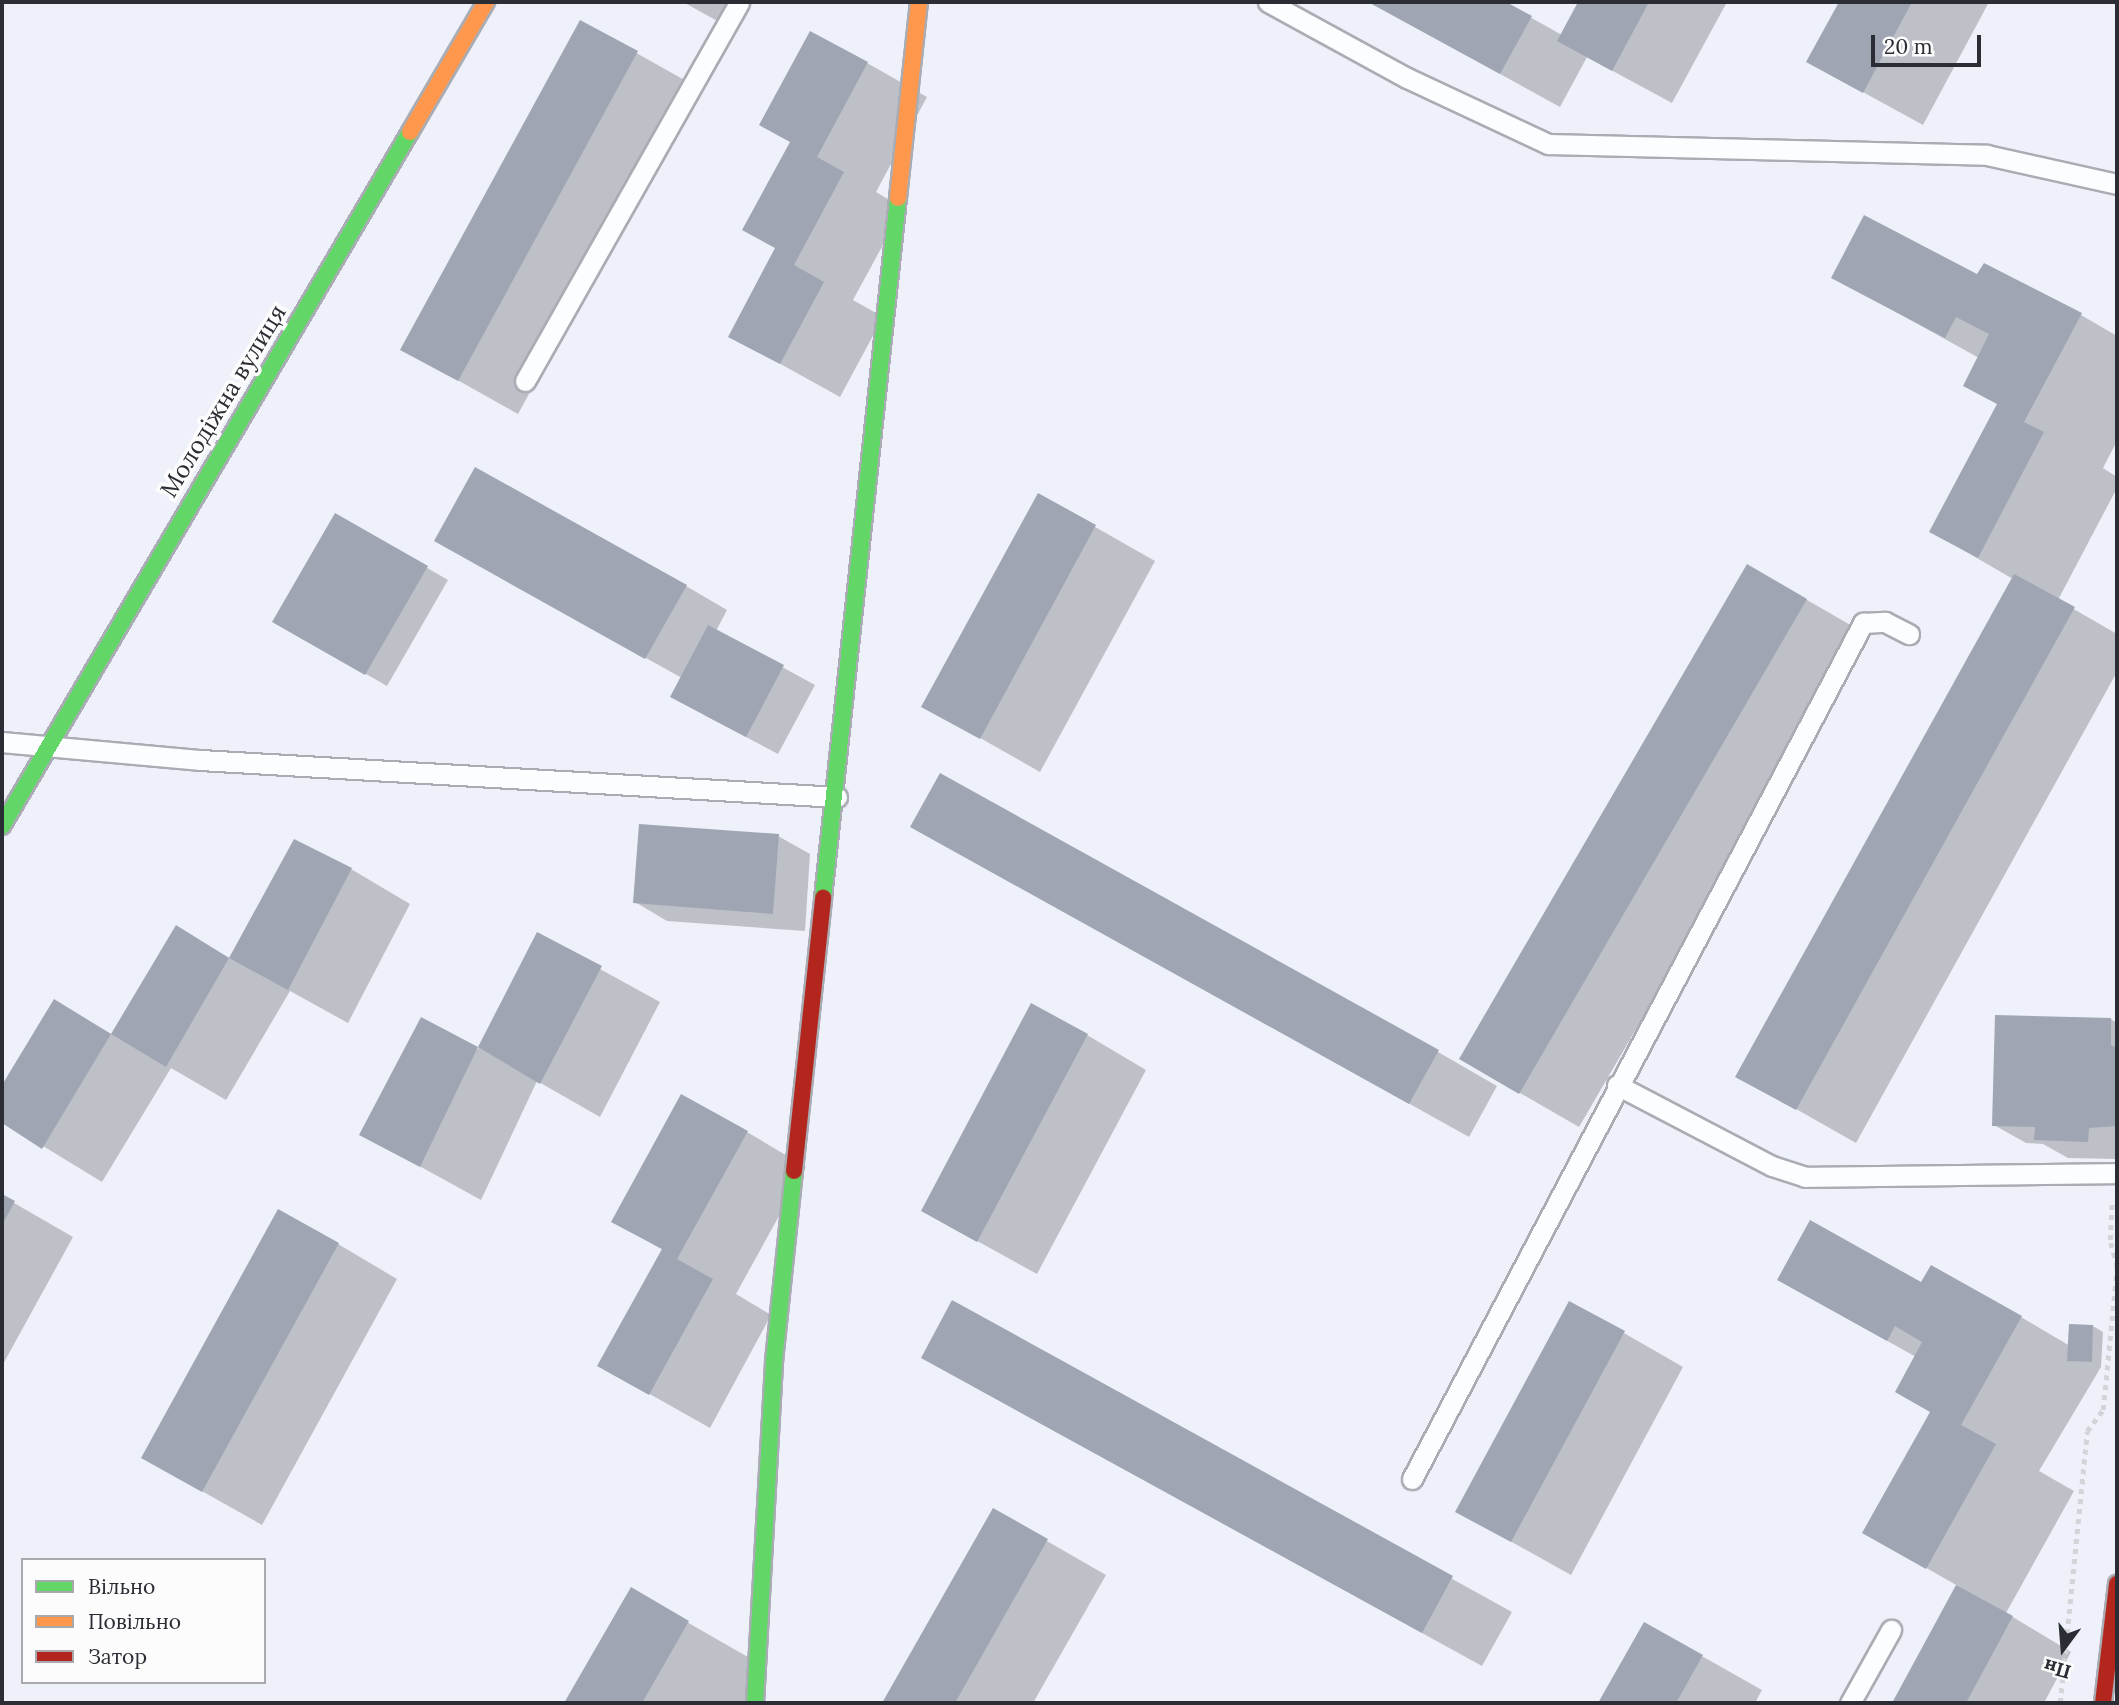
<!DOCTYPE html>
<html>
<head>
<meta charset="utf-8">
<style>
	body { margin:0 }
	#map { position:relative; width:2119px; height:1705px; overflow:hidden; background:#eef1fa; font-family:Lora,serif }
	div>[style] { position:absolute }
	[style*='--x'] { left:calc(var(--x)*1px); top:calc(var(--y)*1px); width:calc(var(--w)*1px); rotate:calc(var(--a)*1deg) }
	.shadow>* { inset:0; background:#0003 }
	.building>* { inset:0; background:#a0a5b4 }
	.path>* { height:4.5px; margin-top:-2.25px; transform-origin:0; background:repeating-linear-gradient(90deg,#d3d4d7 0 5px,transparent 0 10px) }
	.roads { filter:drop-shadow(2px 0 #a9acb3) drop-shadow(-2px 0 #a9acb3) drop-shadow(0 2px #a9acb3) drop-shadow(0 -2px #a9acb3) }
	.lane>* { height:19px; margin:-9.5px; padding:0 9.5px; transform-origin:9.5px; border-radius:9.5px; background:#fcfdfe }
	.fast>* { height:16px; margin:-8px; padding:0 8px; transform-origin:8px; border-radius:8px; background:#63d668 }
	.slow>* { height:16px; margin:-8px; padding:0 8px; transform-origin:8px; border-radius:8px; background:#ff974d }
	.jam>* { height:16px; margin:-8px; padding:0 8px; transform-origin:8px; border-radius:8px; background:#b3261e }
	span { translate:-50% -50%; white-space:nowrap; text-align:center; line-height:1.15; -webkit-text-stroke:7px #fcfcfc; paint-order:stroke }
	.street-label { font-size:24px; color:#2a2d34 }
	.frame { position:absolute; inset:0; border:4px solid #2a2d34; pointer-events:none }
	.legend { position:absolute; left:21px; top:1558px; width:245px; height:126px; box-sizing:border-box; background:#fcfcfc; border:2px solid #a8a9ac; margin:0; padding:9px 12px; list-style:none; font-size:21px; color:#2a2d34 }
	.legend li { display:flex; align-items:center; gap:14px; height:35px }
	.legend b { width:35px; border:2px solid #a8a9ac }
	.north { position:absolute; left:2028px; top:1614px; width:70px; height:70px; -webkit-text-stroke:5px #fcfcfc; paint-order:stroke; rotate:196deg; font-size:19px; font-weight:700; line-height:28px; text-align:center; color:#2a2d34 }
	.north::after { content:''; display:block; margin:auto; width:24px; height:32px; background:#2a2d34; clip-path:polygon(50% 0,100% 100%,50% 72%,0 100%) }
	.scale { position:absolute; left:1871px; top:35px; width:110px; height:32px; box-sizing:border-box; border:4px solid #2a2d34; border-top:0; padding-left:9px; font-size:21px; line-height:24px; white-space:nowrap; color:#2a2d34; -webkit-text-stroke:5px #fcfcfc; paint-order:stroke }
</style>
</head>
<body>
<div id="map">
	<div class="shadow">
		<div style="clip-path:polygon(683px 2px,745px 2px,730px 28px)"></div>
		<div style="clip-path:polygon(1369px 2px,1503px 2px,1562px 35px,1580px 2px,1727px 2px,1672px 103px,1587px 57px,1560px 107px)"></div>
		<div style="clip-path:polygon(1841px 2px,1989px 2px,1923px 125px,1808px 62px)"></div>
		<div style="clip-path:polygon(581px 22px,697px 87px,518px 414px,402px 349px)"></div>
		<div style="clip-path:polygon(867px 63px,927px 97px,876px 192px,903px 208px,853px 300px,883px 317px,840px 397px,730px 336px,777px 248px,792px 142px)"></div>
		<div style="clip-path:polygon(1833px 277px,1978px 277px,2081px 315px,2117px 336px,2117px 441px,2103px 468px,2117px 477px,2117px 488px,2058px 600px,2117px 634px,2117px 672px,1856px 1143px,1738px 1076px,2013px 579px,1932px 532px,1998px 404px,1979px 358px)"></div>
		<div style="clip-path:polygon(1039px 495px,1155px 561px,1040px 772px,924px 706px)"></div>
		<div style="clip-path:polygon(336px 515px,448px 580px,387px 686px,275px 622px)"></div>
		<div style="clip-path:polygon(478px 565px,686px 586px,727px 610px,716px 631px,815px 685px,778px 754px,704px 715px,682px 678px)"></div>
		<div style="clip-path:polygon(1748px 566px,1866px 634px,1579px 1127px,1461px 1059px)"></div>
		<div style="clip-path:polygon(778px 836px,810px 854px,805px 931px,667px 921px,635px 902px)"></div>
		<div style="clip-path:polygon(972px 860px,1438px 1052px,1497px 1086px,1469px 1137px)"></div>
		<div style="clip-path:polygon(351px 869px,410px 904px,348px 1023px,290px 991px,226px 1100px,171px 1068px,102px 1182px,2px 1121px,2px 1088px,54px 1001px,113px 1035px,176px 927px,231px 959px)"></div>
		<div style="clip-path:polygon(538px 935px,660px 1002px,600px 1117px,537px 1081px,481px 1200px,361px 1134px,422px 1020px,478px 1049px)"></div>
		<div style="clip-path:polygon(2111px 1019px,2117px 1023px,2117px 1159px,2068px 1158px,2043px 1144px,2026px 1143px,1994px 1125px)"></div>
		<div style="clip-path:polygon(1087px 1035px,1146px 1070px,1037px 1274px,923px 1211px)"></div>
		<div style="clip-path:polygon(747px 1132px,806px 1167px,736px 1294px,771px 1315px,710px 1428px,600px 1366px,663px 1250px,613px 1221px)"></div>
		<div style="clip-path:polygon(2px 1196px,73px 1237px,2px 1366px)"></div>
		<div style="clip-path:polygon(338px 1244px,397px 1279px,262px 1525px,143px 1458px)"></div>
		<div style="clip-path:polygon(1779px 1280px,1922px 1284px,2021px 1317px,2070px 1346px,2093px 1326px,2103px 1332px,2101px 1367px,2039px 1471px,2074px 1491px,2006px 1613px,2071px 1652px,2044px 1703px,1894px 1703px,1958px 1586px,1865px 1533px,1932px 1411px,1916px 1357px)"></div>
		<div style="clip-path:polygon(953px 1303px,1512px 1612px,1482px 1666px,982px 1391px)"></div>
		<div style="clip-path:polygon(1624px 1333px,1683px 1367px,1571px 1575px,1458px 1512px)"></div>
		<div style="clip-path:polygon(993px 1510px,1106px 1575px,1033px 1703px,884px 1703px)"></div>
		<div style="clip-path:polygon(631px 1590px,767px 1668px,747px 1703px,566px 1703px)"></div>
		<div style="clip-path:polygon(1645px 1624px,1762px 1690px,1755px 1703px,1600px 1703px)"></div>
	</div>
	<div class="building">
		<div style="clip-path:polygon(1368px 2px,1506px 2px,1532px 16px,1500px 74px)"></div>
		<div style="clip-path:polygon(1578px 2px,1649px 2px,1612px 71px,1557px 41px)"></div>
		<div style="clip-path:polygon(1839px 2px,1912px 2px,1863px 93px,1806px 62px)"></div>
		<div style="clip-path:polygon(580px 20px,638px 51px,458px 381px,400px 350px)"></div>
		<div style="clip-path:polygon(810px 31px,868px 62px,817px 157px,844px 172px,794px 265px,824px 282px,780px 364px,728px 337px,775px 248px,742px 230px,790px 142px,759px 125px)"></div>
		<div style="clip-path:polygon(1864px 215px,1977px 274px,1984px 263px,2082px 313px,2024px 422px,2044px 432px,1978px 558px,1929px 532px,1997px 404px,1963px 386px,1989px 334px,1956px 317px,1945px 338px,1831px 278px)"></div>
		<div style="clip-path:polygon(475px 467px,687px 585px,645px 659px,434px 541px)"></div>
		<div style="clip-path:polygon(1038px 493px,1096px 525px,980px 739px,921px 707px)"></div>
		<div style="clip-path:polygon(335px 513px,428px 566px,365px 675px,272px 622px)"></div>
		<div style="clip-path:polygon(1747px 564px,1807px 599px,1519px 1094px,1459px 1059px)"></div>
		<div style="clip-path:polygon(2014px 574px,2075px 607px,1796px 1110px,1735px 1077px)"></div>
		<div style="clip-path:polygon(708px 625px,784px 665px,746px 737px,670px 697px)"></div>
		<div style="clip-path:polygon(940px 773px,1439px 1050px,1409px 1104px,910px 827px)"></div>
		<div style="clip-path:polygon(639px 824px,779px 834px,773px 914px,633px 903px)"></div>
		<div style="clip-path:polygon(294px 839px,352px 868px,288px 990px,229px 958px,166px 1067px,111px 1034px,176px 925px,229px 958px)"></div>
		<div style="clip-path:polygon(537px 932px,602px 966px,540px 1084px,478px 1047px)"></div>
		<div style="clip-path:polygon(54px 999px,111px 1034px,42px 1149px,2px 1123px,2px 1085px)"></div>
		<div style="clip-path:polygon(1031px 1003px,1088px 1034px,977px 1242px,921px 1211px)"></div>
		<div style="clip-path:polygon(1995px 1015px,2111px 1018px,2111px 1045px,2117px 1048px,2117px 1126px,2089px 1128px,2088px 1142px,2034px 1140px,2035px 1127px,1992px 1126px)"></div>
		<div style="clip-path:polygon(421px 1017px,478px 1047px,420px 1167px,359px 1135px)"></div>
		<div style="clip-path:polygon(681px 1094px,748px 1131px,677px 1259px,713px 1279px,649px 1395px,597px 1366px,662px 1249px,611px 1222px)"></div>
		<div style="clip-path:polygon(2px 1194px,15px 1201px,2px 1225px)"></div>
		<div style="clip-path:polygon(278px 1209px,339px 1243px,202px 1492px,141px 1458px)"></div>
		<div style="clip-path:polygon(1810px 1220px,1921px 1282px,1931px 1265px,2022px 1316px,1961px 1425px,1996px 1444px,1926px 1569px,1862px 1533px,1930px 1412px,1895px 1392px,1922px 1342px,1895px 1326px,1887px 1341px,1777px 1280px)"></div>
		<div style="clip-path:polygon(952px 1300px,1453px 1576px,1422px 1633px,921px 1358px)"></div>
		<div style="clip-path:polygon(1569px 1301px,1625px 1331px,1511px 1542px,1455px 1512px)"></div>
		<div style="clip-path:polygon(2069px 1324px,2093px 1325px,2092px 1362px,2067px 1361px)"></div>
		<div style="clip-path:polygon(993px 1508px,1048px 1539px,955px 1703px,882px 1703px)"></div>
		<div style="clip-path:polygon(1956px 1585px,2013px 1616px,1966px 1703px,1892px 1703px)"></div>
		<div style="clip-path:polygon(631px 1587px,689px 1621px,642px 1703px,564px 1703px)"></div>
		<div style="clip-path:polygon(1644px 1622px,1703px 1655px,1676px 1703px,1598px 1703px)"></div>
	</div>
	<div class="path">
		<div style="--x:2060;--y:1703;--w:273;--a:-84.3"></div>
		<div style="--x:2087;--y:1431;--w:26;--a:-53"></div>
		<div style="--x:2103;--y:1410;--w:144;--a:-84.4"></div>
		<div style="--x:2117;--y:1267;--w:28;--a:-105"></div>
		<div style="--x:2110;--y:1240;--w:38;--a:-87"></div>
	</div>
	<div class="roads">
		<div class="lane">
			<div style="--x:1268;--y:2;--w:158;--a:28.7"></div>
			<div style="--x:1407;--y:78;--w:156;--a:25.1"></div>
			<div style="--x:1548;--y:144;--w:439;--a:1.4"></div>
			<div style="--x:1987;--y:155;--w:133;--a:12.6"></div>
			<div style="--x:525;--y:381;--w:435;--a:-60.5"></div>
			<div style="--x:2;--y:742;--w:199;--a:5.2"></div>
			<div style="--x:200;--y:760;--w:638;--a:3.32"></div>
			<div style="--x:1617;--y:1085;--w:175;--a:27.6"></div>
			<div style="--x:1772;--y:1166;--w:35;--a:18"></div>
			<div style="--x:1805;--y:1177;--w:312;--a:-0.7"></div>
			<div style="--x:1412;--y:1479;--w:968;--a:-62.22"></div>
			<div style="--x:1863;--y:623;--w:22;--a:-3"></div>
			<div style="--x:1885;--y:622;--w:27;--a:27"></div>
			<div style="--x:1850;--y:1703;--w:84;--a:-60.7"></div>
		</div>
		<div class="fast">
			<div style="--x:2;--y:826;--w:805;--a:-59.55"></div>
			<div style="--x:823;--y:898;--w:704;--a:-83.88"></div>
			<div style="--x:755;--y:1703;--w:343;--a:-86.8"></div>
			<div style="--x:774;--y:1361;--w:191;--a:-84"></div>
		</div>
		<div class="slow">
			<div style="--x:410;--y:132;--w:151;--a:-59.7"></div>
			<div style="--x:898;--y:198;--w:197;--a:-83.9"></div>
		</div>
		<div class="jam">
			<div style="--x:794;--y:1171;--w:275;--a:-83.9"></div>
			<div style="--x:2103;--y:1703;--w:120;--a:-83.3"></div>
		</div>
	</div>
	<div class="street-label">
		<span style="left:223px;top:401px;rotate:-59deg">Молодіжна вулиця</span>
	</div>
	<div class="frame"></div>
	<ul class="legend">
	<li><b style="height:9px;background:#63d668"></b>Вільно</li>
	<li><b style="height:9px;background:#ff974d"></b>Повільно</li>
	<li><b style="height:9px;background:#b3261e"></b>Затор</li>
	</ul>
	<div class="north">Пн</div>
	<div class="scale">20 m</div>
</div>
</body>
</html>
